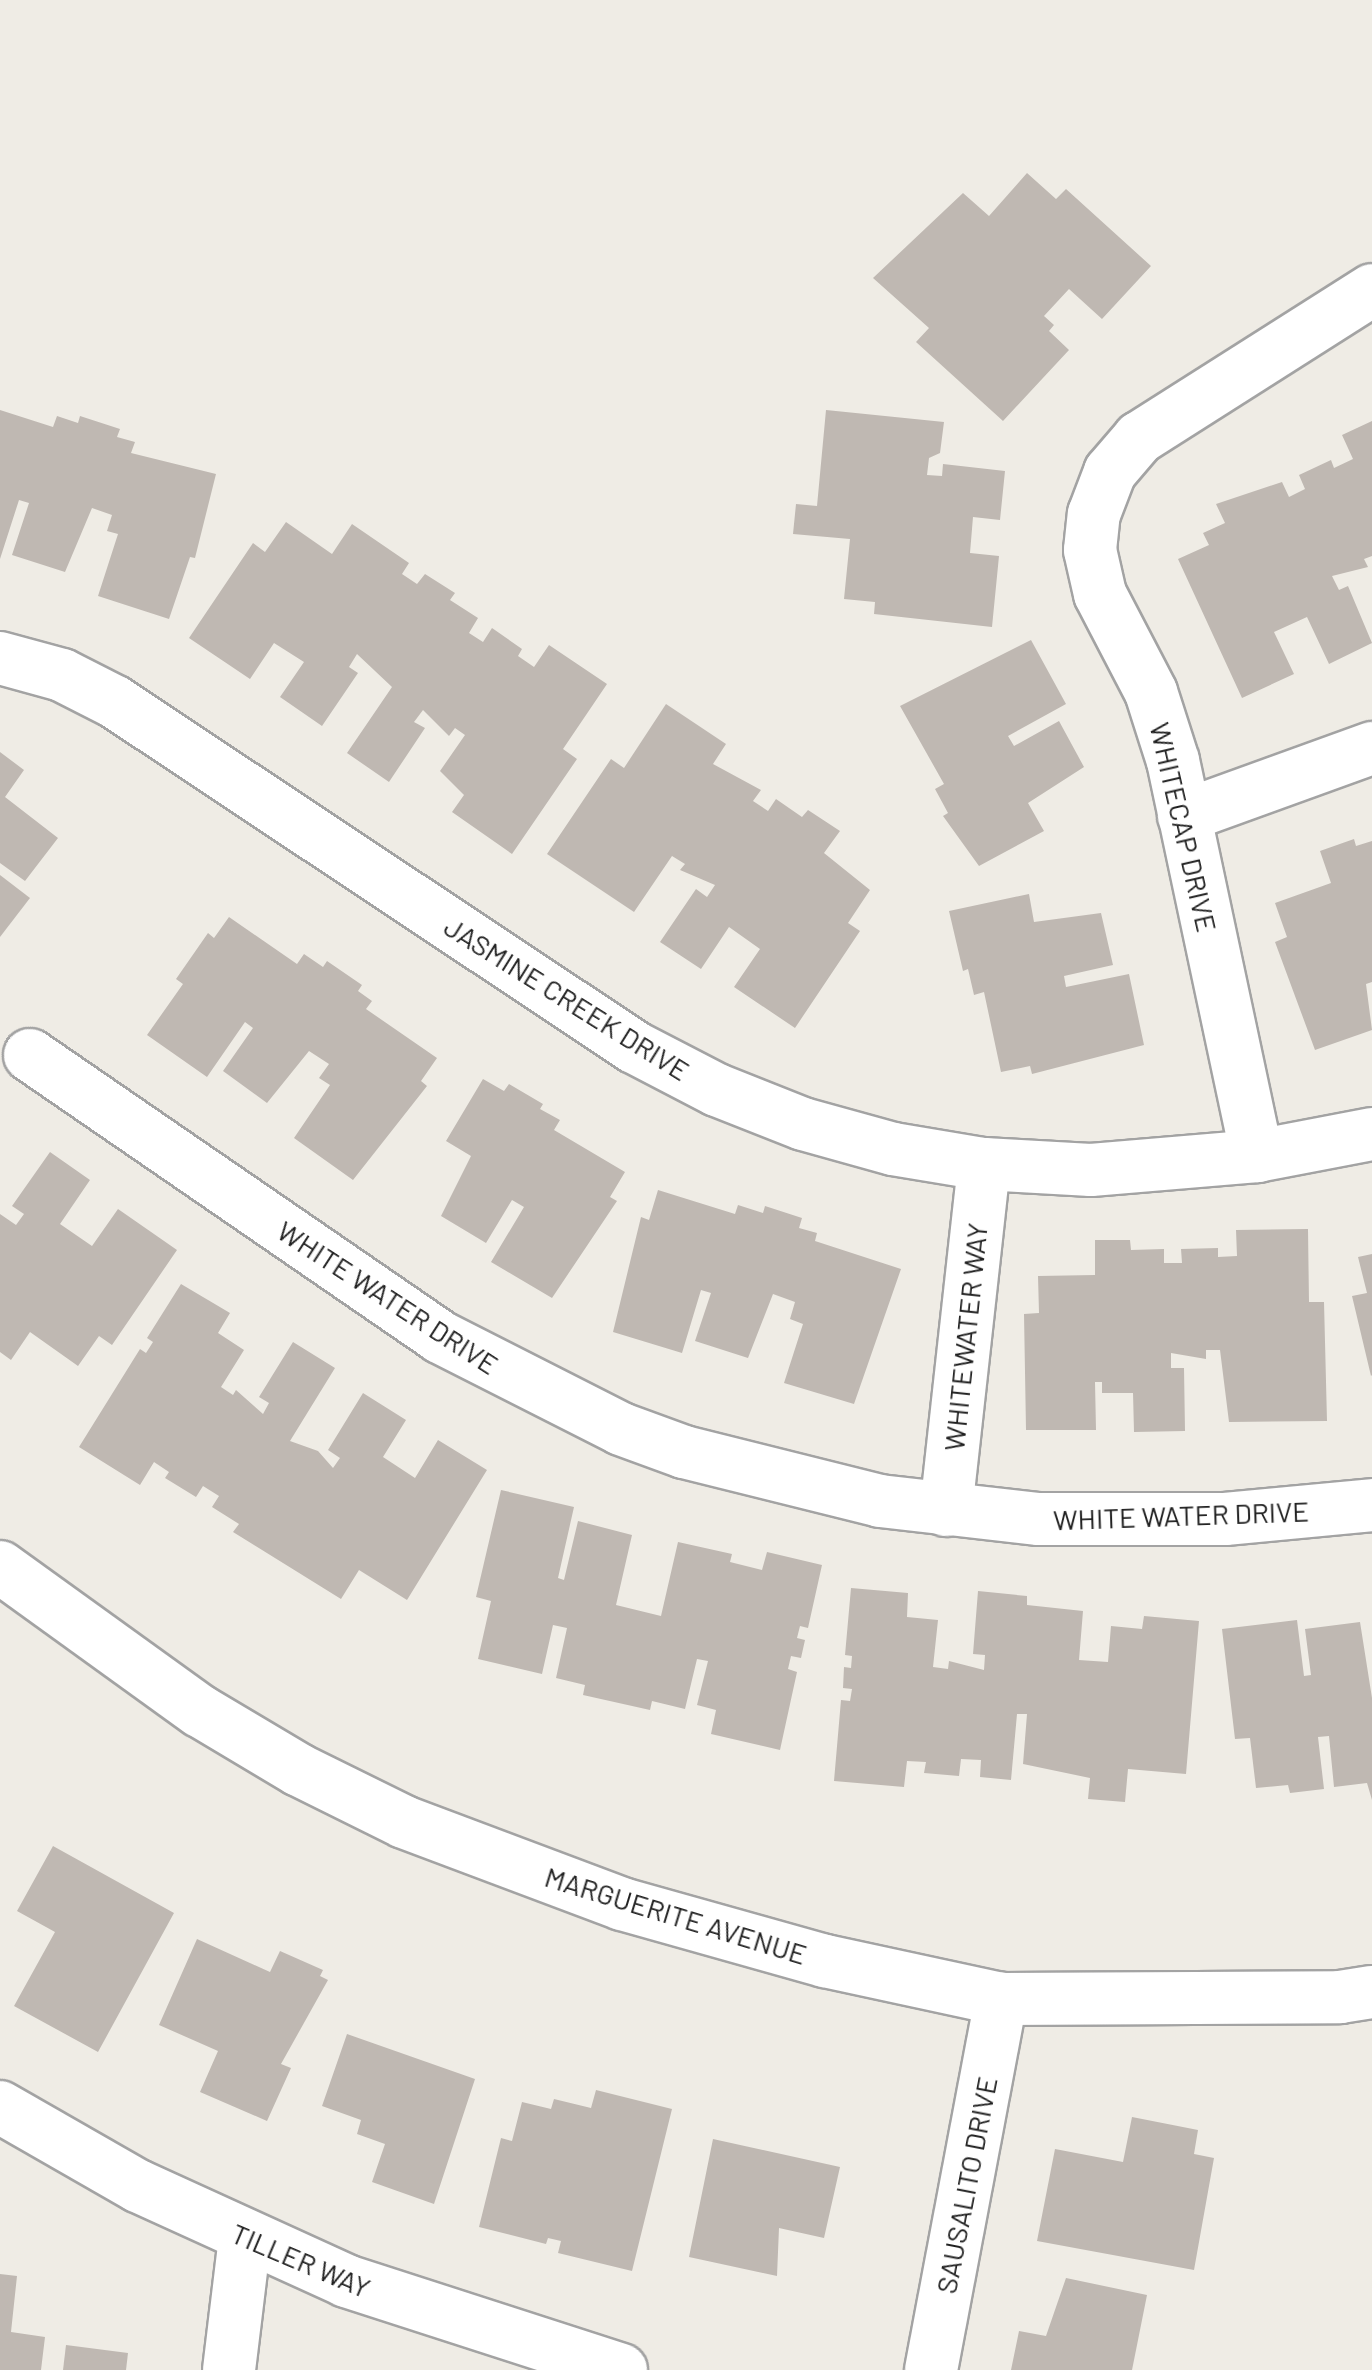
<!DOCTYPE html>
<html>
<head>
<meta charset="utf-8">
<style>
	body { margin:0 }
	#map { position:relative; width:1372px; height:2370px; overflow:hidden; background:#efece5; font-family:Barlow,sans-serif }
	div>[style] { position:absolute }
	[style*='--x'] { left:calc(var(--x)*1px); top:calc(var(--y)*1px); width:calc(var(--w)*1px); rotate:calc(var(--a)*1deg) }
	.building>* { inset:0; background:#bfb8b2 }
	.roads { filter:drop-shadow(2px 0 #a3a3a3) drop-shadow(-2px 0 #a3a3a3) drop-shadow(0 2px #a3a3a3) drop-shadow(0 -2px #a3a3a3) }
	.minor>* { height:52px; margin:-26px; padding:0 26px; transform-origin:26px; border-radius:26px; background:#fff }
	span { translate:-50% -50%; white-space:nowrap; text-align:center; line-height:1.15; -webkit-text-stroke:8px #fff; paint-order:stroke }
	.street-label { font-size:28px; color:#1f1f1f }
</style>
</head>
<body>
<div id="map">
	<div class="building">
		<div style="clip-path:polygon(1027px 173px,1056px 199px,1066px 189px,1151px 266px,1102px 319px,1069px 289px,1044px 316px,1054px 325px,1049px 331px,1069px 350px,1003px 421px,916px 342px,929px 328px,873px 278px,963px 193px,989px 216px)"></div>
		<div style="clip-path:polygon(0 410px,53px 427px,57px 416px,78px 423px,80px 416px,120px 429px,117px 437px,135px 442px,131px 453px,216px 474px,195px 558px,190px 557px,169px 619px,98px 596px,118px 534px,107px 531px,112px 515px,92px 508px,65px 572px,12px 555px,29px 503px,19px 500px,0 559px)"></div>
		<div style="clip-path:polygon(826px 410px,944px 422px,940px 453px,929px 458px,927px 475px,942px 476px,943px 464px,1005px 471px,1000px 520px,973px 517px,970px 553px,999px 556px,992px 627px,874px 614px,875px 602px,844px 599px,850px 539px,793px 534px,796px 504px,817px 506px)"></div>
		<div style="clip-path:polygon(1372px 421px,1372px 556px,1364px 559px,1368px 567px,1332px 576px,1339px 590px,1348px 586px,1372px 643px,1329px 664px,1307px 617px,1274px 632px,1294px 674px,1242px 698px,1178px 559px,1209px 545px,1203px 533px,1225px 523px,1216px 504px,1282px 482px,1289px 497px,1305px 489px,1299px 475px,1331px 460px,1334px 468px,1353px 459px,1342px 435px)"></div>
		<div style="clip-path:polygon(286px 522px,332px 554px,352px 524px,409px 563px,402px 574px,417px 584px,425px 574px,455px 593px,450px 600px,478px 618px,469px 633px,483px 642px,492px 628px,522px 649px,518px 656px,534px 667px,549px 645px,607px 684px,563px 749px,577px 759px,512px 854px,452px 812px,464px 795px,440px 771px,465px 735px,455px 728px,449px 736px,423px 710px,414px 722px,425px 728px,389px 782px,347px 753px,392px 687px,357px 654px,349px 667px,358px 673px,322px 726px,280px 697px,304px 662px,274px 643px,250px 679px,189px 638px,253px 543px,265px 552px)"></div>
		<div style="clip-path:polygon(1031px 640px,1066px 704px,1008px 736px,1014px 746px,1059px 721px,1084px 767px,1028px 803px,1044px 831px,979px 866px,943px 816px,948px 813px,935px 789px,944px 784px,900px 706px)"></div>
		<div style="clip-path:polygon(666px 704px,726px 744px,713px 764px,761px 790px,753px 801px,768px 811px,776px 799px,802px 817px,808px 810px,840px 831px,824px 853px,870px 890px,848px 923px,860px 931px,795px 1028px,734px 987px,760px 949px,729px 927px,701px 969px,660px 942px,696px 889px,707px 897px,715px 885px,680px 870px,685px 864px,672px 856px,634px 912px,547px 854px,611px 759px,624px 768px)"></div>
		<div style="clip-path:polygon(0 752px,24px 770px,5px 797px,58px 838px,25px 881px,0 863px)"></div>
		<div style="clip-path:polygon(1354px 839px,1356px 846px,1372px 841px,1372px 982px,1366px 984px,1372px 1030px,1315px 1050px,1275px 942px,1287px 937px,1275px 903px,1331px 883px,1320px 851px)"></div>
		<div style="clip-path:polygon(0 875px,30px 898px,0 937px)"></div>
		<div style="clip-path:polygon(1029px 894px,1034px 922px,1101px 913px,1113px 965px,1064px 976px,1066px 987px,1129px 974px,1144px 1045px,1032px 1074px,1030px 1066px,1001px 1072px,984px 992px,974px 995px,968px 969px,963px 971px,949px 911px)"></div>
		<div style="clip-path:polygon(229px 917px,297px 964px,304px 954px,323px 967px,327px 961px,362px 985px,358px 991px,372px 1001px,366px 1009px,437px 1058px,421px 1081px,427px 1086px,353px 1180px,294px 1138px,330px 1085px,319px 1078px,329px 1064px,309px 1051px,267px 1103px,223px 1071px,253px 1028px,245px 1022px,207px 1077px,147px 1035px,183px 984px,176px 979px,208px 933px,214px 938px)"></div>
		<div style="clip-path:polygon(483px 1079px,504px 1091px,509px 1084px,543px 1104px,540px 1109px,560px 1120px,554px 1130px,625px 1172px,610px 1197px,617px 1201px,552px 1298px,491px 1262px,524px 1207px,512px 1200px,486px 1243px,441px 1216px,471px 1156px,446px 1141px)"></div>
		<div style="clip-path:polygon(50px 1152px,90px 1180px,60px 1224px,92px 1246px,118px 1209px,177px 1250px,112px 1345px,99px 1336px,78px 1366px,30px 1332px,11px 1360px,0 1352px,0 1214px,16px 1225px,24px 1214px,12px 1206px)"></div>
		<div style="clip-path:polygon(658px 1190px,735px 1214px,738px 1205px,763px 1213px,765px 1206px,802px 1218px,799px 1228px,817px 1233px,815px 1241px,901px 1269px,854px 1404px,784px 1383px,803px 1324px,790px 1319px,795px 1302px,773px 1294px,748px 1358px,695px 1341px,711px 1293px,701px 1290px,682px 1353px,613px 1332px,641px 1217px,649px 1220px)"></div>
		<div style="clip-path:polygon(1308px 1229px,1309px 1302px,1324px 1302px,1327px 1421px,1229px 1422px,1220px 1350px,1206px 1350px,1206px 1359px,1171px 1353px,1171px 1368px,1184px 1368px,1185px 1431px,1134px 1432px,1133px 1393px,1102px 1393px,1102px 1382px,1095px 1382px,1096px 1430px,1026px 1430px,1024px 1314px,1039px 1313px,1038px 1276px,1095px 1275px,1095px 1240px,1130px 1240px,1131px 1250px,1164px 1249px,1164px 1263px,1182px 1263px,1181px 1249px,1218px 1248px,1218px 1257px,1237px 1256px,1236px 1230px)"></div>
		<div style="clip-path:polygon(1372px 1254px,1372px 1375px,1371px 1376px,1352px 1296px,1367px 1293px,1358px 1257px)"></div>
		<div style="clip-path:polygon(181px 1284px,230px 1313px,218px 1333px,244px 1350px,221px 1387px,233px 1395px,236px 1390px,263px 1414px,269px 1403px,259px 1397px,293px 1342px,335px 1368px,290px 1441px,318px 1451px,333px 1468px,340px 1458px,328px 1450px,363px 1393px,406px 1420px,383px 1457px,415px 1478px,438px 1440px,487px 1470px,407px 1600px,359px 1570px,341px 1599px,233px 1532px,239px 1524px,212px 1507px,219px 1496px,203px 1486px,196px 1497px,165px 1478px,169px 1472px,154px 1462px,140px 1485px,79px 1447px,140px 1349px,146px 1353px,153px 1342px,147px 1338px)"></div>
		<div style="clip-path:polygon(501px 1490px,574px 1507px,558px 1578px,564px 1580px,578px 1521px,632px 1535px,616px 1605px,661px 1616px,678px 1542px,732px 1554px,730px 1562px,762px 1570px,767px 1552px,822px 1565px,808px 1628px,800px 1626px,797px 1638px,805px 1640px,801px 1658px,791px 1656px,788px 1669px,797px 1672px,780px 1750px,711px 1734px,716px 1710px,697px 1705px,708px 1661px,697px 1659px,685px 1709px,652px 1701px,650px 1710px,583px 1695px,585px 1685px,556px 1678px,567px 1628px,553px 1625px,542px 1674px,478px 1659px,491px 1601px,476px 1597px)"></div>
		<div style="clip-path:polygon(851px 1588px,908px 1593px,907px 1617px,938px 1620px,933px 1667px,948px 1669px,949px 1661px,984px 1670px,985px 1655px,973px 1654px,978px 1591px,1027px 1596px,1027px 1605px,1083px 1611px,1079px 1660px,1108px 1662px,1111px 1626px,1142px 1629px,1144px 1616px,1199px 1621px,1186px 1774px,1128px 1769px,1125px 1802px,1088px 1799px,1090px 1778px,1023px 1764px,1027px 1714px,1017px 1714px,1011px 1780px,980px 1777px,981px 1760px,961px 1759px,959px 1776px,924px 1773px,926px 1762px,907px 1761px,904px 1787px,834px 1781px,841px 1700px,850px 1701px,852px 1689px,843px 1688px,844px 1667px,851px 1668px,852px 1656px,845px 1655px)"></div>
		<div style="clip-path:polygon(1297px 1620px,1304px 1676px,1311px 1675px,1305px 1629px,1360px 1622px,1372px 1698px,1372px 1800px,1367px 1783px,1334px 1787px,1329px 1736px,1318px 1737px,1324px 1789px,1290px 1793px,1288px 1785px,1256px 1788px,1250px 1738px,1235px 1739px,1222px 1629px)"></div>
		<div style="clip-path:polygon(53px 1846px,174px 1913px,98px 2052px,14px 2006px,55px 1932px,17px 1911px)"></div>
		<div style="clip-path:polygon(197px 1939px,270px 1972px,280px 1951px,323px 1970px,320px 1976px,328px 1980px,281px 2064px,291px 2068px,267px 2121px,200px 2092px,218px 2051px,159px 2025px)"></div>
		<div style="clip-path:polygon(347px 2034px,475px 2079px,434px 2204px,372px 2182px,385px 2144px,357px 2134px,361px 2120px,322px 2106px)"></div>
		<div style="clip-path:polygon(596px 2090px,672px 2109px,632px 2271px,558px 2253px,561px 2241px,548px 2238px,546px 2244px,479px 2227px,501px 2138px,512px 2141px,522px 2102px,551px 2109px,554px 2099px,591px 2108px)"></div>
		<div style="clip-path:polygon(1132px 2117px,1198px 2130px,1194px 2154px,1214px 2158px,1194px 2270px,1037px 2241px,1055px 2149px,1123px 2162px)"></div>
		<div style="clip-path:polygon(713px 2139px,840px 2167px,824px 2238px,779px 2228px,777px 2276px,689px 2257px)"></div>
		<div style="clip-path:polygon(0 2274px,17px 2276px,11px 2332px,45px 2337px,41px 2370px,0 2370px)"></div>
		<div style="clip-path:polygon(1066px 2278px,1147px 2295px,1132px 2370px,1011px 2370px,1019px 2331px,1046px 2336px)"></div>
		<div style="clip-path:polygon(66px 2345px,128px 2353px,126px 2370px,63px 2370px)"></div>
	</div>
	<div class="roads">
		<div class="minor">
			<div style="--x:0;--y:658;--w:64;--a:15.3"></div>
			<div style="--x:62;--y:675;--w:59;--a:27"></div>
			<div style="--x:115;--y:702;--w:623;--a:33.61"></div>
			<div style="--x:634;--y:1047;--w:93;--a:27.4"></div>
			<div style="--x:717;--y:1090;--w:92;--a:21.6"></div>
			<div style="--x:803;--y:1124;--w:93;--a:15.5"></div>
			<div style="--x:893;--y:1149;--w:92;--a:9.4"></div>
			<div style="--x:984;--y:1164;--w:107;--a:3.2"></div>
			<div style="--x:1091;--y:1170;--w:167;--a:-4.8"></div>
			<div style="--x:1257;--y:1156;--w:117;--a:-10.8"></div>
			<div style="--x:1184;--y:816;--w:200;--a:-19.9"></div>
			<div style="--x:30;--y:1055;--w:498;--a:34.5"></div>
			<div style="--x:440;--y:1337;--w:203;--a:26.9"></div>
			<div style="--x:621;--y:1429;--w:67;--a:20.1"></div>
			<div style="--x:684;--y:1452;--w:202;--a:14"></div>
			<div style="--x:880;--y:1501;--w:160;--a:6.5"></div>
			<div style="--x:1039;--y:1519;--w:186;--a:0"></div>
			<div style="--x:1225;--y:1519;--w:148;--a:-5.4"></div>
			<div style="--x:1257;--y:1156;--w:404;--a:-102"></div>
			<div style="--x:1173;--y:761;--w:72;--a:-107.7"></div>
			<div style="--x:1151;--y:692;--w:110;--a:-117.5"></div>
			<div style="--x:1100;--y:594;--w:45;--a:-102.8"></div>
			<div style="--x:1090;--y:550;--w:36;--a:-84"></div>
			<div style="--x:1094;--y:514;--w:45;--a:-69.1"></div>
			<div style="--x:1110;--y:472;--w:45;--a:-49.5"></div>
			<div style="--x:1139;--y:438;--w:276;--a:-32.4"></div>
			<div style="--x:946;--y:1510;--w:348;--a:-83.7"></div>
			<div style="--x:0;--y:1567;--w:246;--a:35.8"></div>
			<div style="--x:200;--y:1711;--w:115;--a:30.8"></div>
			<div style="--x:299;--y:1770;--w:117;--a:26.3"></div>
			<div style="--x:404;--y:1822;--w:233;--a:20.6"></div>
			<div style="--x:622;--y:1904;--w:211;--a:15.7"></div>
			<div style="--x:825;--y:1961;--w:180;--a:12.2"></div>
			<div style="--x:1001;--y:1999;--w:339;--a:-0.3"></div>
			<div style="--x:1340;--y:1997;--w:32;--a:-9"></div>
			<div style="--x:0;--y:2107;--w:159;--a:29.8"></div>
			<div style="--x:138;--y:2186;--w:229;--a:24.5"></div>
			<div style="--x:346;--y:2281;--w:289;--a:17.9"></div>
			<div style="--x:229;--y:2370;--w:134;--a:-83.1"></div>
			<div style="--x:931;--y:2370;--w:378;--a:-79.3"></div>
		</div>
	</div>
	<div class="street-label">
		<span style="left:1184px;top:827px;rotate:77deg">WHITECAP DRIVE</span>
		<span style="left:567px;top:998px;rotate:32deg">JASMINE CREEK DRIVE</span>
		<span style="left:388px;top:1297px;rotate:33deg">WHITE WATER DRIVE</span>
		<span style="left:965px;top:1337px;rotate:-84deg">WHITEWATER WAY</span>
		<span style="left:1181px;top:1515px;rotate:-2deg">WHITE WATER DRIVE</span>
		<span style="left:676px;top:1915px;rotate:17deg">MARGUERITE AVENUE</span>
		<span style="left:966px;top:2185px;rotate:-79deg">SAUSALITO DRIVE</span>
		<span style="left:301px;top:2260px;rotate:23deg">TILLER WAY</span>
	</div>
</div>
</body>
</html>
